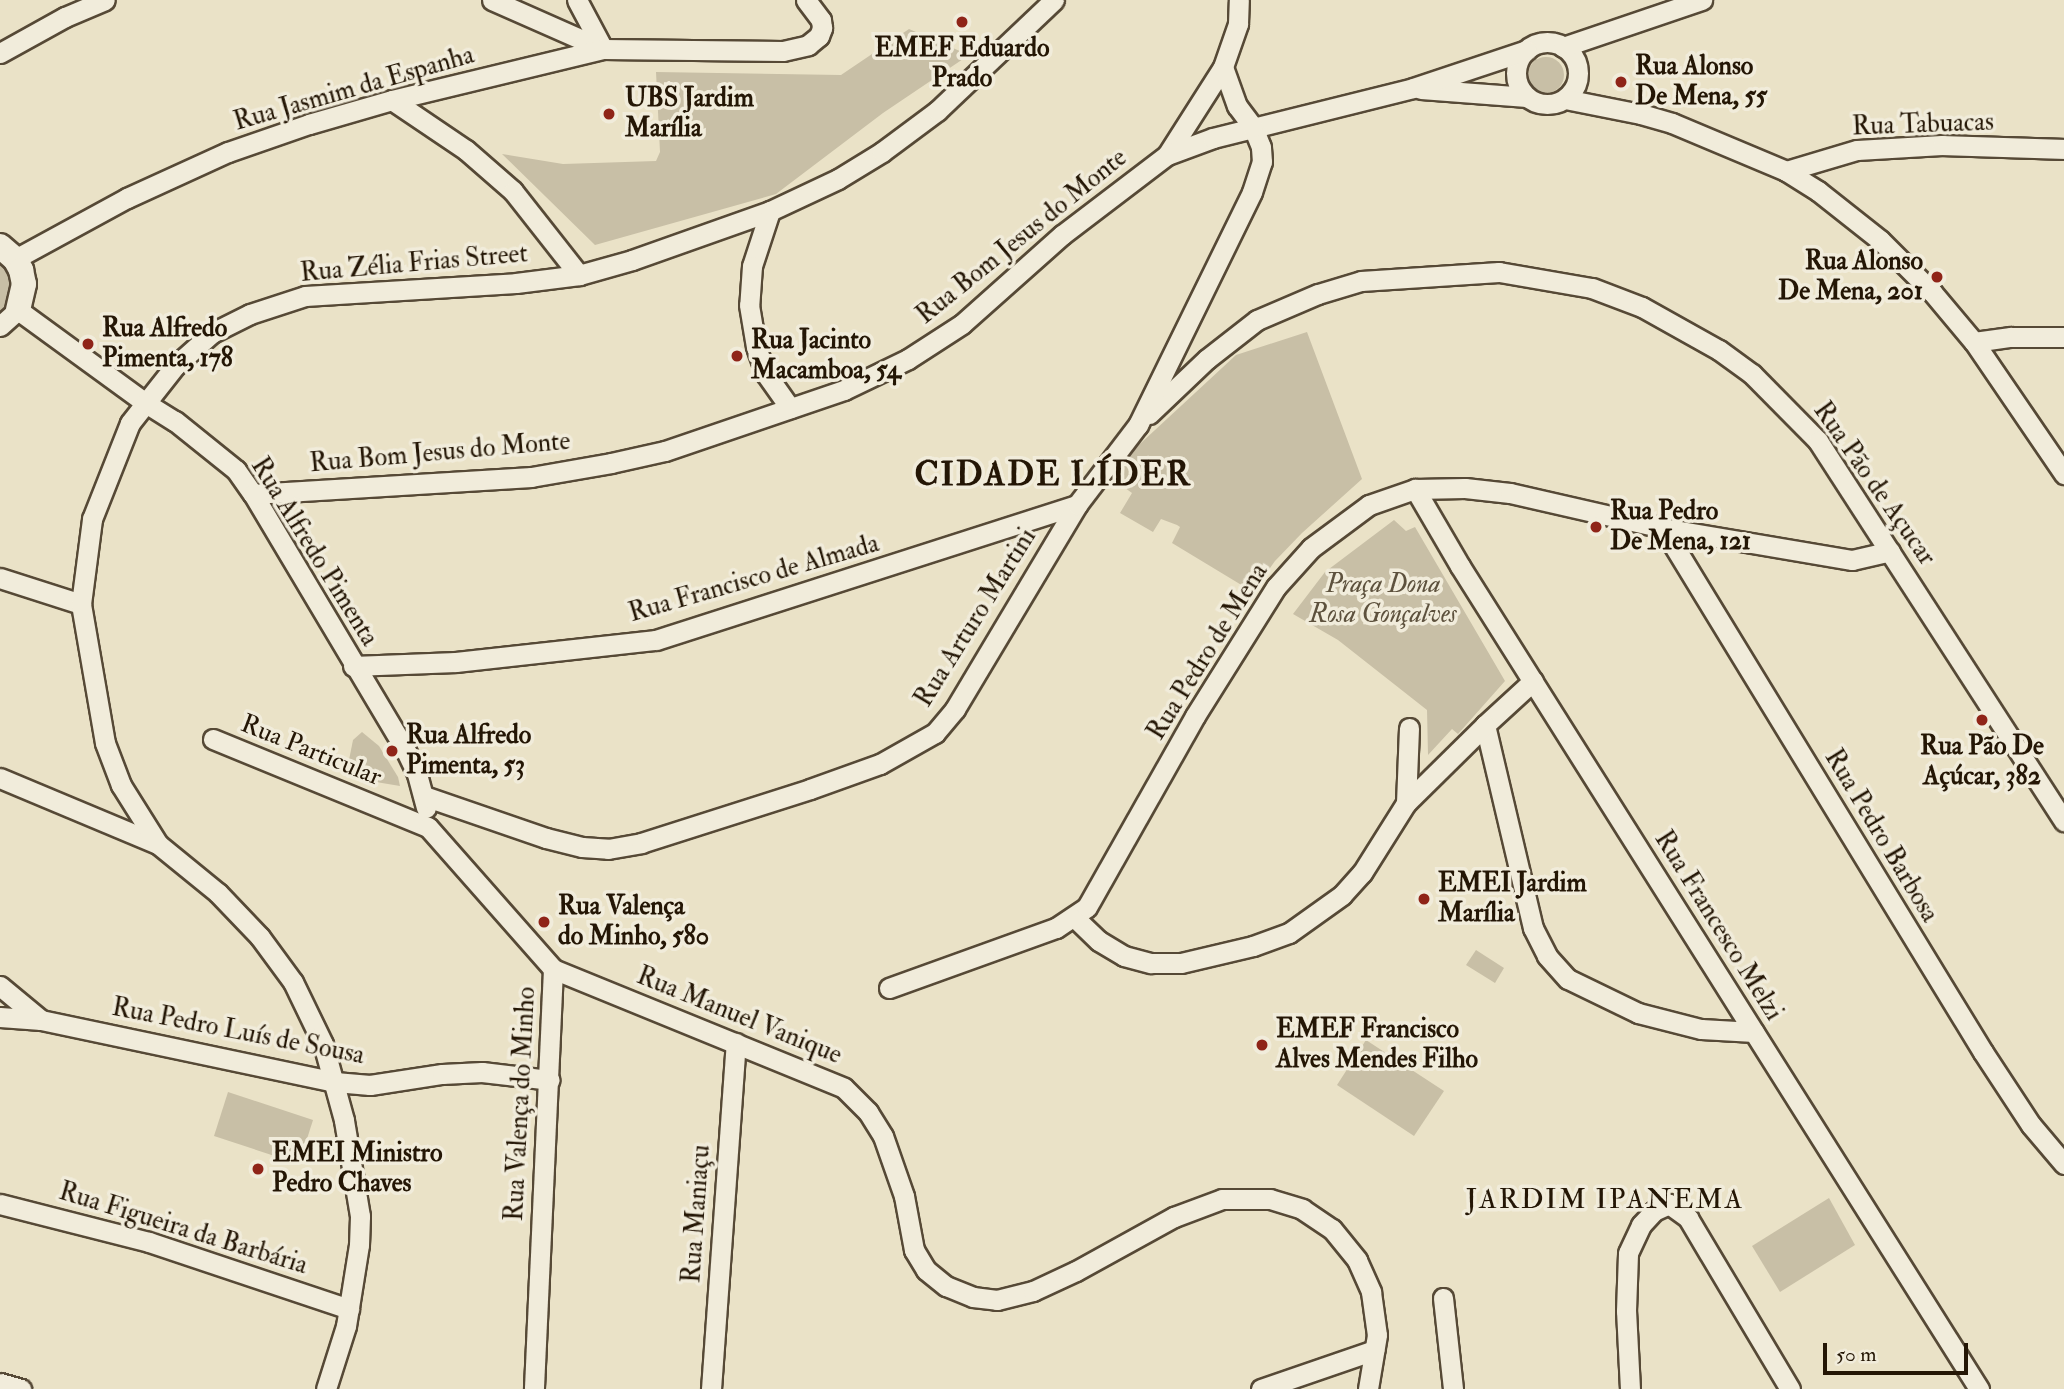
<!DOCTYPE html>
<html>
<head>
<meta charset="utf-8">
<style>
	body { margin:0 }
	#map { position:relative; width:2064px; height:1389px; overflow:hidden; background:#eae2c7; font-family:"IM FELL Double Pica",serif }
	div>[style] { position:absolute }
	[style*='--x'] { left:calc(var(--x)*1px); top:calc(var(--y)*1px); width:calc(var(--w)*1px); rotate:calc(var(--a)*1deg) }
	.green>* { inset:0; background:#c8bfa6 }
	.round { border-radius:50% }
	.roads { filter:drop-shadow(2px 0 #564936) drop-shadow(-2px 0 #564936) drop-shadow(0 2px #564936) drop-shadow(0 -2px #564936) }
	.minor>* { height:19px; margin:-9.5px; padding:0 9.5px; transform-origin:9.5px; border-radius:9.5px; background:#f1ecdb }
	.minor>.ring { margin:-9.5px; padding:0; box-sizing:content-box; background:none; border:19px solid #f1ecdb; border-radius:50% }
	.tertiary>* { height:24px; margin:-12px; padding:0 12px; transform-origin:12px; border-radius:12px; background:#f1ecdb }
	.dots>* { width:19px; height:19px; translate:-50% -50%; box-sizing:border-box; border:4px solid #f1ecdb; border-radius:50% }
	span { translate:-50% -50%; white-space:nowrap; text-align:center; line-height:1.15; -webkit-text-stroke:7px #f1ecdb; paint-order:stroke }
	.poi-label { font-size:26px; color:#241605; font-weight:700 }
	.left { translate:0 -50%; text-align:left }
	.right { translate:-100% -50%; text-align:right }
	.street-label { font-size:26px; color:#241605 }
	.park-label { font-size:26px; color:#5d513d; font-style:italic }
	.neighbourhood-label { font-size:28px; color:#241605; letter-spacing:2px }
	.district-label { font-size:33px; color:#241605; font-weight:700; letter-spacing:2px }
	.scale { position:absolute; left:1823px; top:1343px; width:145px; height:32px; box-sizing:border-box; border:4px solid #241605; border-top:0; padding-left:9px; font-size:21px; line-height:24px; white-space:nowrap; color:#241605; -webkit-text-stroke:5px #f1ecdb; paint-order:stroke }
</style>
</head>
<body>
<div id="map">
	<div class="green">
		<div style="clip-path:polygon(909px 29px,969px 55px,883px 113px,776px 194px,595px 245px,502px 154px,563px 164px,656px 161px,660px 152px,656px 72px,841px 75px)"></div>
		<div class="round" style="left:1528px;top:57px;width:36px;height:36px"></div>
		<div style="clip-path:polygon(0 254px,8px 263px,15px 296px,0 317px)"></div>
		<div style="clip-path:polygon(1307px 332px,1362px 479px,1302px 533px,1275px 561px,1253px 592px,1172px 543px,1180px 527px,1177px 525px,1161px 519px,1153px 532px,1120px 513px,1132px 493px,1110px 477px,1128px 455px,1236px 355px)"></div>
		<div style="clip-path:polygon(1394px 520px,1406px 531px,1415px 527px,1505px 681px,1458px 734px,1452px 729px,1428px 755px,1427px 710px,1338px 640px,1293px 614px,1325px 572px)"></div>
		<div style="clip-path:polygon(362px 732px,379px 746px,398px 777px,400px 786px,376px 782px,348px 765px,353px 740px)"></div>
		<div style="clip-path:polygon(1476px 950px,1504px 968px,1495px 983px,1466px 965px)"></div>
		<div style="clip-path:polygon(1366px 1040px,1444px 1091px,1414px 1136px,1337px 1085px)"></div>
		<div style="clip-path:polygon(228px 1092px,313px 1120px,299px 1164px,214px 1136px)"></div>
		<div style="clip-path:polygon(1829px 1198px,1855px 1245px,1780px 1292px,1752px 1246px)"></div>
	</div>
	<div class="roads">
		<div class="minor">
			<div style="--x:492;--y:0;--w:121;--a:23.8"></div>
			<div style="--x:577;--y:0;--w:55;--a:62"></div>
			<div class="ring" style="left:1516px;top:42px;width:43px;height:43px"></div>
			<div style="--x:1563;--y:47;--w:147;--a:-18.7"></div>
			<div style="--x:0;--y:53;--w:74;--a:-29"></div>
			<div style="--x:65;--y:17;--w:43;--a:-23"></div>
			<div style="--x:1421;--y:89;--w:106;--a:4.3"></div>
			<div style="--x:1565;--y:99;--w:77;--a:11.2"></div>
			<div style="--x:1641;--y:114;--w:32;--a:16"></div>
			<div style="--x:1672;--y:123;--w:124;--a:22.8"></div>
			<div style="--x:1786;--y:171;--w:38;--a:32"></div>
			<div style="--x:1818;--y:191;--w:79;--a:38.3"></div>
			<div style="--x:1880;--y:240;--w:74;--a:45"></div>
			<div style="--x:1932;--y:292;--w:65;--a:50"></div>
			<div style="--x:1974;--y:342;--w:160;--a:55.7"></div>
			<div style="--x:392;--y:100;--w:89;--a:34"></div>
			<div style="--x:466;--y:150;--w:62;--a:41.1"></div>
			<div style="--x:513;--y:191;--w:107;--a:51.8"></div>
			<div style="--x:1167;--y:155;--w:104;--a:-57.5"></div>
			<div style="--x:1223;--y:67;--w:46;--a:-70.8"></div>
			<div style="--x:1238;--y:24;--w:24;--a:-88"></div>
			<div style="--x:1786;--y:171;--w:74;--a:-16.5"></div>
			<div style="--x:1857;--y:150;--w:85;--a:-3.4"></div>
			<div style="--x:1942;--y:145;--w:122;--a:1.9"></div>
			<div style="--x:770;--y:211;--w:58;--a:108.1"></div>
			<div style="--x:752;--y:266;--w:39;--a:94"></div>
			<div style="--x:749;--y:305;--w:43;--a:80.5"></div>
			<div style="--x:756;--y:347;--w:29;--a:70"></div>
			<div style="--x:766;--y:374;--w:42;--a:54.8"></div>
			<div style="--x:15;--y:259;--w:128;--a:-28.6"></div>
			<div style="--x:127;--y:198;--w:111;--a:-24.5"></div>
			<div style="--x:228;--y:152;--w:86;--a:-19.1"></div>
			<div style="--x:309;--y:124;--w:86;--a:-16.1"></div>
			<div style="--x:392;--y:100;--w:217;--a:-13.6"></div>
			<div style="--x:603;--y:49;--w:180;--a:0.6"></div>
			<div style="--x:783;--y:51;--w:26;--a:-13"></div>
			<div style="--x:808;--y:45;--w:14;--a:-39"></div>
			<div style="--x:819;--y:36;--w:9;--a:-69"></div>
			<div style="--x:822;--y:28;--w:8;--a:-97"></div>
			<div style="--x:821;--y:20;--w:25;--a:-127"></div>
			<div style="--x:0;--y:326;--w:24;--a:-42"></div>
			<div style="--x:18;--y:310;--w:156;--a:36.1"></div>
			<div style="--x:144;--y:402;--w:36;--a:32"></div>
			<div style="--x:175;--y:421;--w:78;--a:38.8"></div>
			<div style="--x:236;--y:470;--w:29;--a:55"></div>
			<div style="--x:253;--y:494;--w:299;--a:59.2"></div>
			<div style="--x:406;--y:751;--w:25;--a:64"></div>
			<div style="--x:417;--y:774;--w:35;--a:75"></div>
			<div style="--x:1974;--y:342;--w:37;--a:-8"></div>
			<div style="--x:2011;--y:337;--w:53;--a:0"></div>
			<div style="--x:1149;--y:414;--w:80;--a:-43.5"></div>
			<div style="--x:1207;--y:359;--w:63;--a:-38"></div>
			<div style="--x:1257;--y:320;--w:66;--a:-23.1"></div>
			<div style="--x:1318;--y:294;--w:45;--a:-16.8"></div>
			<div style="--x:1361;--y:281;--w:138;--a:-3.7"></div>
			<div style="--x:1499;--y:272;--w:94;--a:9.8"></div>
			<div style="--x:1592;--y:288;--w:53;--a:20.8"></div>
			<div style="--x:1642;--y:307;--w:88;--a:29.2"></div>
			<div style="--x:1719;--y:350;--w:41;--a:36"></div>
			<div style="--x:1752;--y:374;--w:94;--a:45.4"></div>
			<div style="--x:1818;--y:441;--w:453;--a:57.1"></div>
			<div style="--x:1415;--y:489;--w:89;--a:59.7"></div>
			<div style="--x:1460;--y:566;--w:973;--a:57.76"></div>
			<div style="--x:253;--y:494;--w:279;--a:-3.5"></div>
			<div style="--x:531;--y:477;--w:81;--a:-9.9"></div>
			<div style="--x:611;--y:463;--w:55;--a:-12.5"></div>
			<div style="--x:665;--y:451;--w:189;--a:-18.8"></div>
			<div style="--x:844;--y:390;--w:71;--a:-25.8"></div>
			<div style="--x:908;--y:359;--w:64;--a:-32.9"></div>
			<div style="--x:962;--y:324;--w:134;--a:-41.7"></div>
			<div style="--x:1062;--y:235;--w:132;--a:-37.3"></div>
			<div style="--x:1167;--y:155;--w:49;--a:-20.3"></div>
			<div style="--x:1213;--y:138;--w:206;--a:-14"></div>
			<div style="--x:1413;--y:88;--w:120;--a:-18.4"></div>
			<div style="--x:1663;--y:528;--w:614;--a:58.59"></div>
			<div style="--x:1983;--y:1052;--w:87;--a:56.7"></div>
			<div style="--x:2031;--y:1125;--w:51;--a:49.8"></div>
			<div style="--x:0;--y:578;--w:85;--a:17.8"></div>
			<div style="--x:353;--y:666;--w:103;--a:-2.2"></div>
			<div style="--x:456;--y:662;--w:201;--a:-6.3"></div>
			<div style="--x:656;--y:640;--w:442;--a:-17.8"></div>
			<div style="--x:1533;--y:681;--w:65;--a:137.5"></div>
			<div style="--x:1485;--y:725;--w:209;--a:76.7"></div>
			<div style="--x:1533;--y:928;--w:31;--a:63"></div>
			<div style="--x:1547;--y:956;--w:31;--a:48"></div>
			<div style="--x:1568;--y:979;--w:78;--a:25.9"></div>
			<div style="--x:1638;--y:1013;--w:65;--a:14.3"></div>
			<div style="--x:1701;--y:1029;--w:53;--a:3.2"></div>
			<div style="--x:213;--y:739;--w:232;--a:22.3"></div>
			<div style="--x:428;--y:827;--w:189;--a:48.6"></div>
			<div style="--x:553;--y:969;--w:420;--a:92.6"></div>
			<div style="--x:0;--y:778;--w:171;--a:22.7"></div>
			<div style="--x:424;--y:796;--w:129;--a:19"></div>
			<div style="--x:546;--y:838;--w:37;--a:14"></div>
			<div style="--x:582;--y:847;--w:26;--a:4"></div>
			<div style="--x:608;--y:849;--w:34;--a:-10"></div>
			<div style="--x:641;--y:843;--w:177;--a:-17.7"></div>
			<div style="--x:810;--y:789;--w:74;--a:-19.7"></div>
			<div style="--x:880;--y:764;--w:63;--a:-29.4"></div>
			<div style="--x:935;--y:733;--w:31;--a:-50"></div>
			<div style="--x:955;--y:709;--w:238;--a:-59.1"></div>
			<div style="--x:1077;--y:505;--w:101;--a:-52.7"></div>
			<div style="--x:1138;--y:425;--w:259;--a:-63.9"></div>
			<div style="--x:1252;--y:192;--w:32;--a:-72"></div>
			<div style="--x:1262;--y:162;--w:15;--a:-94"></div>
			<div style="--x:1261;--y:147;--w:22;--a:-112"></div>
			<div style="--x:1253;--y:127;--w:26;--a:-127"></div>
			<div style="--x:1237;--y:106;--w:41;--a:-109.7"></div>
			<div style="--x:1406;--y:803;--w:111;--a:-44.6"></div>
			<div style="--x:1075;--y:918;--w:33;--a:44"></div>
			<div style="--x:1099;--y:941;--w:29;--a:31"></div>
			<div style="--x:1124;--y:956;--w:28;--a:15"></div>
			<div style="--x:1151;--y:963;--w:30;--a:0"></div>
			<div style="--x:1181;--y:963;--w:74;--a:-13.3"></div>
			<div style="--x:1253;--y:946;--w:38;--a:-20"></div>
			<div style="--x:1289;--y:933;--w:65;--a:-35.6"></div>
			<div style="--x:1342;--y:895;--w:30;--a:-48"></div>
			<div style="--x:1362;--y:873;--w:83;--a:-57.8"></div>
			<div style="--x:1406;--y:803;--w:75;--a:-87.7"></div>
			<div style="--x:553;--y:969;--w:314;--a:22.2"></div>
			<div style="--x:844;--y:1088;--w:34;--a:45"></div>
			<div style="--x:868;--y:1112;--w:28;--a:58"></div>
			<div style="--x:883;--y:1136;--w:64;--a:70.7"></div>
			<div style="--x:904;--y:1196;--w:55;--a:79.5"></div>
			<div style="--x:914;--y:1250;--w:23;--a:59"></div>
			<div style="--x:926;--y:1270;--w:26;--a:39"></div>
			<div style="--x:946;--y:1286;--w:29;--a:22"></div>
			<div style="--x:973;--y:1297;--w:24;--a:7"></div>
			<div style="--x:997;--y:1300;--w:37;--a:-14"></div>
			<div style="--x:1033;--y:1291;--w:47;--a:-24.9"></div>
			<div style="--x:1076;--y:1271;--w:112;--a:-28.9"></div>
			<div style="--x:1174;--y:1217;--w:51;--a:-20.6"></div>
			<div style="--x:1222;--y:1199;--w:48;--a:0"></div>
			<div style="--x:1270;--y:1199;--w:34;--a:17"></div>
			<div style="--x:1302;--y:1209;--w:36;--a:34"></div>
			<div style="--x:1332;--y:1229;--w:40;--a:51"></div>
			<div style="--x:1357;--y:1260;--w:35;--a:66"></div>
			<div style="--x:1371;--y:1292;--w:43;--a:82.1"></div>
			<div style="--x:1377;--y:1335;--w:55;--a:99.5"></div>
			<div style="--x:0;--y:986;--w:53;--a:39.7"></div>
			<div style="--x:889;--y:988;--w:177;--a:-19.8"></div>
			<div style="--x:1056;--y:928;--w:37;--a:-34"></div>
			<div style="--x:1087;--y:907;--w:219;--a:-60.5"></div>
			<div style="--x:1195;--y:716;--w:152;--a:-57.9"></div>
			<div style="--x:1276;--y:587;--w:52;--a:-48.1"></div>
			<div style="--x:1311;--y:548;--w:72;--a:-36.6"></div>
			<div style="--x:1369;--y:505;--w:49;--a:-19.2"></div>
			<div style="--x:1415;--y:489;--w:50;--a:-1.1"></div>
			<div style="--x:1465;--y:488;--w:45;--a:6.3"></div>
			<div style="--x:1510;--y:493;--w:157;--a:12.9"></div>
			<div style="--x:1663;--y:528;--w:192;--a:9.6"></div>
			<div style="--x:1852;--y:560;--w:39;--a:-13"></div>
			<div style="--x:0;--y:1017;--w:41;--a:4.2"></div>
			<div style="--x:41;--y:1020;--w:300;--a:11.9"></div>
			<div style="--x:335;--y:1082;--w:35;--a:5"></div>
			<div style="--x:370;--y:1085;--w:73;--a:-8.7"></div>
			<div style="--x:442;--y:1074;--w:40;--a:-2.9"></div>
			<div style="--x:482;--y:1072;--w:68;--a:6.7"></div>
			<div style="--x:0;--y:1204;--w:154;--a:14.3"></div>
			<div style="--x:149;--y:1242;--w:211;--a:18.5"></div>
			<div style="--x:1443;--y:1298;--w:92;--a:83.7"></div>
			<div style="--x:0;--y:1383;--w:22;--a:16"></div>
			<div style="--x:326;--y:1389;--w:66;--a:-72.4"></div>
			<div style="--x:346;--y:1326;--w:82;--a:-80.9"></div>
			<div style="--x:359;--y:1245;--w:29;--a:-88"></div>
			<div style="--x:360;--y:1216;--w:97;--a:-99.5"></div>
			<div style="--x:344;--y:1120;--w:79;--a:-105.4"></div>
			<div style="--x:323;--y:1044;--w:69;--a:-115.8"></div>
			<div style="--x:293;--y:982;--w:56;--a:-126.3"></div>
			<div style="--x:260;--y:937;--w:61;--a:-133.7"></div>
			<div style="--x:218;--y:893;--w:77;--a:-140.8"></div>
			<div style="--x:158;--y:844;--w:70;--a:-122.1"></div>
			<div style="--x:121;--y:785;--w:45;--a:-110.9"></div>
			<div style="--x:105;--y:743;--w:141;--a:-99.8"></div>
			<div style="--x:81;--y:604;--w:86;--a:-82.6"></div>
			<div style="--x:92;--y:519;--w:103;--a:-68.4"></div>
			<div style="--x:130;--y:423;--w:73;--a:-51.7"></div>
			<div style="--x:175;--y:366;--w:50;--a:-41.7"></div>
			<div style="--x:212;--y:333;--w:42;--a:-26.6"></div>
			<div style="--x:250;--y:314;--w:58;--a:-18.1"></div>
			<div style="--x:305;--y:296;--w:211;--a:-3.5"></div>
			<div style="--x:516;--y:283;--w:64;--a:-7.2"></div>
			<div style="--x:579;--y:275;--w:55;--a:-15.8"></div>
			<div style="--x:632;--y:260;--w:146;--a:-19.5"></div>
			<div style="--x:770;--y:211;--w:75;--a:-25.2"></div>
			<div style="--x:838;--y:179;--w:52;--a:-31.5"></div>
			<div style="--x:882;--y:152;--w:69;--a:-36.7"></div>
			<div style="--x:937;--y:111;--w:161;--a:-43.5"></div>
			<div style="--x:711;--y:1389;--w:347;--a:-85.9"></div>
			<div style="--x:1261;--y:1389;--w:120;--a:-19"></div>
			<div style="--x:1630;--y:1389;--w:78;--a:-92.9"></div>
			<div style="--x:1626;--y:1311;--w:58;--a:-88"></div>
			<div style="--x:1628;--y:1253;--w:31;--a:-65"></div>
			<div style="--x:1641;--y:1225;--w:19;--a:-47"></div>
			<div style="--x:1654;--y:1211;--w:17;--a:-25"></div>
			<div style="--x:1669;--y:1204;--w:24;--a:36"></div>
			<div style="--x:1688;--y:1218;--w:199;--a:59.2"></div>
		</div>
		<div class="tertiary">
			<div style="--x:0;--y:246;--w:20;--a:41"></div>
			<div style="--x:15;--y:259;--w:13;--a:61"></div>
			<div style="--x:21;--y:270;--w:14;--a:78"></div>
			<div style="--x:24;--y:284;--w:27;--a:103"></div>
		</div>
	</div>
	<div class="dots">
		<div style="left:962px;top:22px;background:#8f2418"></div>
		<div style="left:1621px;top:82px;background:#8f2418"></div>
		<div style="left:609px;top:114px;background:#8f2418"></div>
		<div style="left:1937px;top:277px;background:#8f2418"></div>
		<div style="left:88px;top:344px;background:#8f2418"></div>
		<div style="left:737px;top:356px;background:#8f2418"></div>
		<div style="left:1596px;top:527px;background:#8f2418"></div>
		<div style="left:1982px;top:720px;background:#8f2418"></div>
		<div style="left:392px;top:751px;background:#8f2418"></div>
		<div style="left:1424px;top:899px;background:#8f2418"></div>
		<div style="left:544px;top:922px;background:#8f2418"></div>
		<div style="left:1262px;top:1045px;background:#8f2418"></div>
		<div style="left:258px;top:1169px;background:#8f2418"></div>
	</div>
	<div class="poi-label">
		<span style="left:962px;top:64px">EMEF Eduardo<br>Prado</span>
		<span class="left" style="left:1635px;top:82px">Rua Alonso<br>De Mena, 55</span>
		<span class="left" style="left:625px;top:114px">UBS Jardim<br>Marília</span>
		<span class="right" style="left:1923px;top:277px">Rua Alonso<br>De Mena, 201</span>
		<span class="left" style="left:102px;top:344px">Rua Alfredo<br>Pimenta, 178</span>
		<span class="left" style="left:751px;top:356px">Rua Jacinto<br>Macamboa, 54</span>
		<span class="left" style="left:1610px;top:527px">Rua Pedro<br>De Mena, 121</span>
		<span class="left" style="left:406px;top:751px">Rua Alfredo<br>Pimenta, 53</span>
		<span style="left:1982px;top:762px">Rua Pão De<br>Açúcar, 382</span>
		<span class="left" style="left:1438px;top:899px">EMEI Jardim<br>Marília</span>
		<span class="left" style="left:558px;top:922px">Rua Valença<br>do Minho, 580</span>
		<span class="left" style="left:1276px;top:1045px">EMEF Francisco<br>Alves Mendes Filho</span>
		<span class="left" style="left:272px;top:1169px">EMEI Ministro<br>Pedro Chaves</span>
	</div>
	<div class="street-label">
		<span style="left:354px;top:89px;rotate:-16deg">Rua Jasmim da Espanha</span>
		<span style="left:1923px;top:125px;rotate:-2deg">Rua Tabuacas</span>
		<span style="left:1022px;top:237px;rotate:-39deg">Rua Bom Jesus do Monte</span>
		<span style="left:414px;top:264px;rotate:-5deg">Rua Zélia Frias Street</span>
		<span style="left:440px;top:453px;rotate:-5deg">Rua Bom Jesus do Monte</span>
		<span style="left:1874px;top:484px;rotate:55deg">Rua Pão de Açucar</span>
		<span style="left:314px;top:552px;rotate:58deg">Rua Alfredo Pimenta</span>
		<span style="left:754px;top:579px;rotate:-16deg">Rua Francisco de Almada</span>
		<span style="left:976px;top:618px;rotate:-58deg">Rua Arturo Martini</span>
		<span style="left:1208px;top:652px;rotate:-58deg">Rua Pedro de Mena</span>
		<span style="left:311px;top:751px;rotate:22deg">Rua Particular</span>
		<span style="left:1881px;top:836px;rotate:59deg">Rua Pedro Barbosa</span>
		<span style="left:1718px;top:926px;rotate:58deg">Rua Francesco Melzi</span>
		<span style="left:739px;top:1016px;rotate:22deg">Rua Manuel Vanique</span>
		<span style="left:238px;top:1032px;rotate:11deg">Rua Pedro Luís de Sousa</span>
		<span style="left:521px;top:1104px;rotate:-87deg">Rua Valença do Minho</span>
		<span style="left:697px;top:1214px;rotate:-86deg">Rua Maniaçu</span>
		<span style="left:183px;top:1229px;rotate:17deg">Rua Figueira da Barbária</span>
	</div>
	<div class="park-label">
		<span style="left:1383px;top:600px">Praça Dona<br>Rosa Gonçalves</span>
	</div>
	<div class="neighbourhood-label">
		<span style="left:1605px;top:1200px">JARDIM IPANEMA</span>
	</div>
	<div class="district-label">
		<span style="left:1053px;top:475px">CIDADE LÍDER</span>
	</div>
	<div class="scale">50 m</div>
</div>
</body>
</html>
